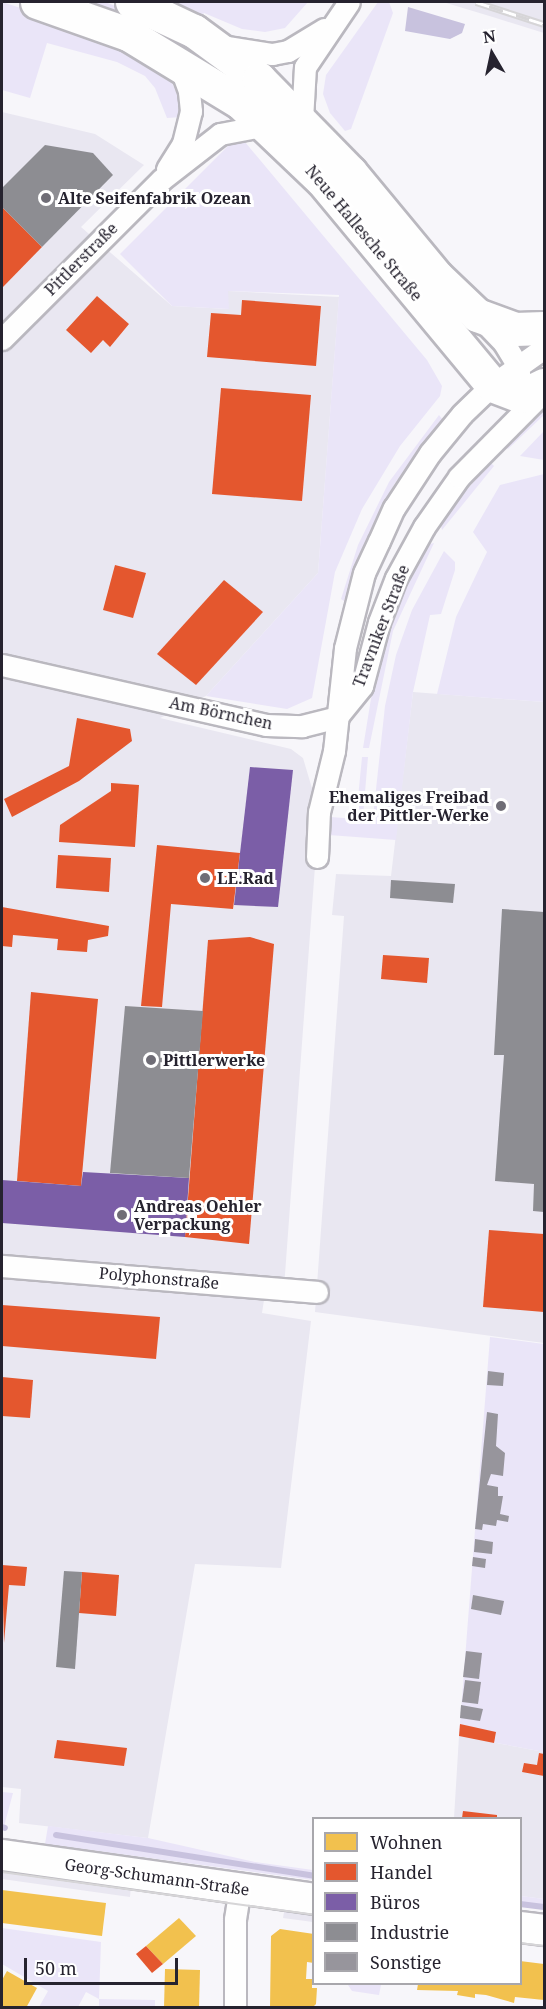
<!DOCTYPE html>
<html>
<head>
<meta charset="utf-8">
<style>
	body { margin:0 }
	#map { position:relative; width:546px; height:2009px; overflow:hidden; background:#f7f6fa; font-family:"Noto Serif",serif }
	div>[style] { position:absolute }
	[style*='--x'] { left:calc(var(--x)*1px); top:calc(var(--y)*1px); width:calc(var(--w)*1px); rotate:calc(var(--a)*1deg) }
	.built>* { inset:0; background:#e9e7f1 }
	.green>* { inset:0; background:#eae5f8 }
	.water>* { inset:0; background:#c8c2de }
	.homes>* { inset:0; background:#f2c14e }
	.shops>* { inset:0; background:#e4572e }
	.offices>* { inset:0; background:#7b5ea7 }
	.industry>* { inset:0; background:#8d8d92 }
	.stream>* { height:6px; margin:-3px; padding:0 3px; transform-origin:3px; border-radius:3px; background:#c8c2de }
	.building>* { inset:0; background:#97959c }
	.roads { filter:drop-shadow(2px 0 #bab8bf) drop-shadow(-2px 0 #bab8bf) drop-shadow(0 2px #bab8bf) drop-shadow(0 -2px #bab8bf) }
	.street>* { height:21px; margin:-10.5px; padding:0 10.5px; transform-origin:10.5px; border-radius:10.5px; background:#fefefe }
	.secondary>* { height:30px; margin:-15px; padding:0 15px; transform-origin:15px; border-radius:15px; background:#fefefe }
	.primary>* { height:33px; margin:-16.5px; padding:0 16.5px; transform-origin:16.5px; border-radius:16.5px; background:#fefefe }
	.tram>* { height:1.5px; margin:-0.75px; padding:0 0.75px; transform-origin:0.75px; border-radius:0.75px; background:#d6d5d7 }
	.rail>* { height:7px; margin-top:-3.5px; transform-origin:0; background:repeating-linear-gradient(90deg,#fff 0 14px,#d6d5d7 0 28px); box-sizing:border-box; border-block:2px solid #d6d5d7 }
	.dots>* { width:16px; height:16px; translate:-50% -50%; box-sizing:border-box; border:3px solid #fff; border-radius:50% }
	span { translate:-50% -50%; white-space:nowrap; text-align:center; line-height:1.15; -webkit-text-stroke:6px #fff; paint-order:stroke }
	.poi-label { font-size:16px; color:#26232f; font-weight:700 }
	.left { translate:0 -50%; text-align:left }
	.right { translate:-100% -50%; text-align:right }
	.street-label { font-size:16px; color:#26232f }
	.frame { position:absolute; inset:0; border:3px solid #26232f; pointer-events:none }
	.legend { position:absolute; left:312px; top:1817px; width:210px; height:168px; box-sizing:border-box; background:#fff; border:2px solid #a8a7ac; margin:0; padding:8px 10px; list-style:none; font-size:18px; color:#26232f }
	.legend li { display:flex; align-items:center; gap:12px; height:30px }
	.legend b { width:30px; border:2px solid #a8a7ac }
	.north { position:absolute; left:462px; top:24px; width:60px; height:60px; -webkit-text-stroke:4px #fff; paint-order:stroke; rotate:351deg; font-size:16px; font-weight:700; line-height:24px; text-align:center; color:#26232f }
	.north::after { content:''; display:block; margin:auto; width:21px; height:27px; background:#26232f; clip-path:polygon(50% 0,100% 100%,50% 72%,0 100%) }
	.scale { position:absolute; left:24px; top:1958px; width:154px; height:27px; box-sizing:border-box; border:3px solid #26232f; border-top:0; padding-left:8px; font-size:18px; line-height:21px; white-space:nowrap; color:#26232f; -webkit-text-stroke:4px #fff; paint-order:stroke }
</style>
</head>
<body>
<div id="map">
	<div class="built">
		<div style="clip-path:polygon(443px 2px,544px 2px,544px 33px,496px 18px)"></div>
		<div style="clip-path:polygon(2px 112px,95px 134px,144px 165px,81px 227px,172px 306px,228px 309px,228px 291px,339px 297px,318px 573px,206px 696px,160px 718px,291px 749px,303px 758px,319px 812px,284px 1288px,266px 1287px,262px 1313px,311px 1321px,281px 1568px,195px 1564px,148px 1838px,19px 1823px,21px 1789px,2px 1787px)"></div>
		<div style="clip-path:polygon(413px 692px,544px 702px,544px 1343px,315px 1312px,344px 916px,332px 915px,336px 874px,391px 876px)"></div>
		<div style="clip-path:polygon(459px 1736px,544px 1752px,544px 1899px,521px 1896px,520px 1818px,454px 1818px)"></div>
		<div style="clip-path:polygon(2px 1867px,131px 1885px,130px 1897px,2px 1879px)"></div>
		<div style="clip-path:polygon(285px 1906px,313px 1910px,313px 1922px,283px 1918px)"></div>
	</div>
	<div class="green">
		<div style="clip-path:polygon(2px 2px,77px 26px,167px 72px,180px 100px,182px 117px,167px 118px,155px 88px,145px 76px,117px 62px,47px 43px,30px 98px,2px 90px)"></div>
		<div style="clip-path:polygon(78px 2px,105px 2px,153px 21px,184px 38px,242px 90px)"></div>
		<div style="clip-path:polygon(156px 2px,308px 2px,285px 28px,265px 32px,242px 29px,204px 13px,198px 19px)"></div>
		<div style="clip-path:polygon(378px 2px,389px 2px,393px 13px,351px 129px,345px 131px,330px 113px,323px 94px,326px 75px)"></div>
		<div style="clip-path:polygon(245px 142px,427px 360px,442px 386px,440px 396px,400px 446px,362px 509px,335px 572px,312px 698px,287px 709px,206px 696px,318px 573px,339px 295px,228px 291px,229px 309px,172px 306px,120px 254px,230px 144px)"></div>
		<div style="clip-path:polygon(544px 406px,544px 415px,508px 449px,505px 446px)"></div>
		<div style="clip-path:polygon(439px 415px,443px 420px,395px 483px,376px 518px,344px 601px,341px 599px,358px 545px,389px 482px)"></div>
		<div style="clip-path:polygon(544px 431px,544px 460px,520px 456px)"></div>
		<div style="clip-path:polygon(490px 462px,494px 466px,442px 530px,440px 522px)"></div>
		<div style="clip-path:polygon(544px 474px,544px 702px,437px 694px,456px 617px,487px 552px,473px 532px,500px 485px)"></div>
		<div style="clip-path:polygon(434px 543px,393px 631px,369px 748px,363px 748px,374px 680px,387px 629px,426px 545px)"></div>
		<div style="clip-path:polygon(444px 551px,455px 562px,455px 570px,441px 614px,430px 615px,413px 692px,396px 840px,329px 835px,331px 817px,356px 819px,362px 757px,368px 757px,363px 816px,373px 817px,385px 706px,396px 655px,412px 610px)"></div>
		<div style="clip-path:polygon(490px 1337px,544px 1344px,544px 1752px,459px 1736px)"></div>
		<div style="clip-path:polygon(2px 1792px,13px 1793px,2px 1834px)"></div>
		<div style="clip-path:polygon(48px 1826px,148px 1838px,255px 1862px,313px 1870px,313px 1880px,45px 1844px)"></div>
		<div style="clip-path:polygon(521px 1896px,544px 1899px,544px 1909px,521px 1906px)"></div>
		<div style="clip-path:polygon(2px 1928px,101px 1942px,99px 1999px,155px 2000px,155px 2007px,99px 2007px,99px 1999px,86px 1992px,78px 2007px,39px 2007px,48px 1991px,2px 1964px)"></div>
		<div style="clip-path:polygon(348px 1985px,381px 1985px,379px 1995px,352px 1991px)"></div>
	</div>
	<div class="water">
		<div style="clip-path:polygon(408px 7px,465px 24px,462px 33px,450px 39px,405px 31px)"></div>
	</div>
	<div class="homes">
		<div style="clip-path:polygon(2px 1890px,106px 1903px,102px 1936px,2px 1923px)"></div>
		<div style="clip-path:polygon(179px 1918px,196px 1936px,163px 1964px,146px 1946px)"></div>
		<div style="clip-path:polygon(280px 1929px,314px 1934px,314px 1963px,307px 1962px,306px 1979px,312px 1979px,312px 1988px,317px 1988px,316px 2004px,312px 2008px,270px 2008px,271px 1936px)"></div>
		<div style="clip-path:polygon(520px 1961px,544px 1964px,544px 2000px,515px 1997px,514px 2003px,486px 1995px,475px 1994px,475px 1998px,457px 1995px,458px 1991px,417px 1990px,418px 1984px,520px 1984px)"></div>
		<div style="clip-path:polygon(165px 1969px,200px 1970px,199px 2008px,164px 2008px)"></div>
		<div style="clip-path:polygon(7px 1971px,37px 1988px,26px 2008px,2px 2008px,2px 1980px)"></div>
	</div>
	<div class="shops">
		<div style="clip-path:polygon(2px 207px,42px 247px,2px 288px)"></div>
		<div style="clip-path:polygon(97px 296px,129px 324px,110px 347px,103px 340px,91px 353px,66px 330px)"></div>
		<div style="clip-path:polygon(242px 300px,321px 306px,316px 366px,207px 357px,211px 313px,241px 315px)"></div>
		<div style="clip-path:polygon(221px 388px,311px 395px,302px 501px,212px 494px)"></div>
		<div style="clip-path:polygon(115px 565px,146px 573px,133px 618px,103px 610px)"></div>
		<div style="clip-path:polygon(224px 580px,263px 612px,196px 685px,157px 654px)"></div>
		<div style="clip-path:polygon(77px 718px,130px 729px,132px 741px,79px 781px,12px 817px,4px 799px,69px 766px)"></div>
		<div style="clip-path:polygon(111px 783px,139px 785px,135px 847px,59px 842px,60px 825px,111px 791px)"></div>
		<div style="clip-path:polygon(157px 845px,240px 853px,233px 909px,171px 904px,162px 1007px,141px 1006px)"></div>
		<div style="clip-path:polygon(58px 855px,111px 858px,109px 892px,56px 888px)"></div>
		<div style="clip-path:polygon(2px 907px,109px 926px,108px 936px,88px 940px,87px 952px,57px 950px,58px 939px,13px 935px,12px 947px,2px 946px)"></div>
		<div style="clip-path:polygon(250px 937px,274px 944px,249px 1244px,185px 1237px,208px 940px)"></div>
		<div style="clip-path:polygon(383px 955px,429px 958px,427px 983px,381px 979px)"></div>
		<div style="clip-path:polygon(31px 992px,98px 999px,81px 1186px,17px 1181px)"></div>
		<div style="clip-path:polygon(489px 1230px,544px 1234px,544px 1312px,483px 1307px)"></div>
		<div style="clip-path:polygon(2px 1305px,160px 1317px,156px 1359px,2px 1346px)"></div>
		<div style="clip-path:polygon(2px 1377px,33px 1380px,30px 1418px,2px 1416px)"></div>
		<div style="clip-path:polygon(2px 1565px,27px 1567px,25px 1586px,9px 1585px,4px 1643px)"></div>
		<div style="clip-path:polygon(82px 1572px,119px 1575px,116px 1616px,79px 1613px)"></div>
		<div style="clip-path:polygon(460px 1724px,496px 1732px,494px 1743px,459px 1736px)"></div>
		<div style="clip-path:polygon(57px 1740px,127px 1748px,124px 1766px,54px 1758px)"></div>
		<div style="clip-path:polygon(539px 1753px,544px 1754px,544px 1776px,522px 1772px,524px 1763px,537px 1765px)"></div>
		<div style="clip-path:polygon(463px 1811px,497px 1815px,497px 1818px,462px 1818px)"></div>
		<div style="clip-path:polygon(146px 1946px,163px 1964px,152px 1973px,136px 1954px)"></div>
	</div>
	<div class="offices">
		<div style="clip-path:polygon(250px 767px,293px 770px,278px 907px,234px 905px)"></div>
		<div style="clip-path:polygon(83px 1172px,189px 1178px,185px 1237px,2px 1223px,2px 1180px,81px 1186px)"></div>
	</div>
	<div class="industry">
		<div style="clip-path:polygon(45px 145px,93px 153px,113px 175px,42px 247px,2px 207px,2px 188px)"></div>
		<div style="clip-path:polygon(391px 880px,455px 884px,453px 903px,390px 898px)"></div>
		<div style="clip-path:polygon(502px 909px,544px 912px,544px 1212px,533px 1211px,534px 1184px,495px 1181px,504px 1055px,494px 1055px)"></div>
		<div style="clip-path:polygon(125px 1006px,203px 1011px,189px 1178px,110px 1173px)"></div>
		<div style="clip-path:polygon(64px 1571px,82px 1572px,75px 1669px,56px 1667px)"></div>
	</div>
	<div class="stream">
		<div style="--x:2;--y:1827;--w:3;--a:18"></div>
		<div style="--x:56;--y:1835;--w:261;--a:9"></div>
		<div style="--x:520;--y:1904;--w:24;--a:7"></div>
	</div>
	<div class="building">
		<div style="clip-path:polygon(488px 1371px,504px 1373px,503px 1386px,487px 1385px)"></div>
		<div style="clip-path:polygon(487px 1412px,498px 1414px,496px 1446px,505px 1453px,503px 1476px,491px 1474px,487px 1485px,498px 1487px,498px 1496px,503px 1496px,500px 1514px,509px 1516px,508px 1522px,497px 1520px,496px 1526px,483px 1524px,482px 1530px,475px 1529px)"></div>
		<div style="clip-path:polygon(475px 1539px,493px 1542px,492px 1554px,474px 1552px)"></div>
		<div style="clip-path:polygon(473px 1557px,486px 1559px,485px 1568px,472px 1566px)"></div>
		<div style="clip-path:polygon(473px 1595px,504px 1601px,501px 1615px,471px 1609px)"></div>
		<div style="clip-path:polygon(466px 1651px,482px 1653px,479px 1679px,463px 1677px)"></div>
		<div style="clip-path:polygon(465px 1680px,481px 1682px,478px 1704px,462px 1702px)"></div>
		<div style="clip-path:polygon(461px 1705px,483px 1709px,480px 1721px,460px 1718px)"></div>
	</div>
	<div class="roads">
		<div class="street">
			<div style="--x:222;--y:46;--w:51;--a:9.1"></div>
			<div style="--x:272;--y:54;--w:16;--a:-11"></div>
			<div style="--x:288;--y:51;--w:42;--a:-31.4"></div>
			<div style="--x:302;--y:120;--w:53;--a:-86.8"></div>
			<div style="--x:305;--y:67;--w:78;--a:-55.9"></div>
			<div style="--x:167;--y:169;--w:31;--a:-58"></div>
			<div style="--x:183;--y:143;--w:33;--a:-76"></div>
			<div style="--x:191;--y:111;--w:20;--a:-96"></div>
			<div style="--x:189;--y:91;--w:29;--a:-110"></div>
			<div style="--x:484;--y:322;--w:29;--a:46"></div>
			<div style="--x:504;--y:343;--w:27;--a:59"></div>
			<div style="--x:518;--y:366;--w:15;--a:82"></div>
			<div style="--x:2;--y:339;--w:225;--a:-45"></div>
			<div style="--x:161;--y:180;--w:75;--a:-37.9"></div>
			<div style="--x:220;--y:134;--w:48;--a:-10.8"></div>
			<div style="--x:2;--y:665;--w:271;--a:12.8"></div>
			<div style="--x:266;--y:725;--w:36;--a:2"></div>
			<div style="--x:302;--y:726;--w:36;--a:-14"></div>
			<div style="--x:337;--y:717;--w:40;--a:-51"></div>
			<div style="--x:362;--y:686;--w:66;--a:-75.1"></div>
			<div style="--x:379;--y:622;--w:47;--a:-68.9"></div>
			<div style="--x:396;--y:578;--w:58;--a:-61.2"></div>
			<div style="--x:424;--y:527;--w:61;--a:-55"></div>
			<div style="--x:459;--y:477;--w:120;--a:-45.3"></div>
			<div style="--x:317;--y:857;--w:45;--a:-87.5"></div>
			<div style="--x:319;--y:812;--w:63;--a:-76.2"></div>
			<div style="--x:334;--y:751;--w:104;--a:-83.9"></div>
			<div style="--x:345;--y:648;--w:77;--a:-75.8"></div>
			<div style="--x:364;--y:573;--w:35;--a:-65"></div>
			<div style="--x:379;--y:541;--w:36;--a:-66"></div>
			<div style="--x:394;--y:508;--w:66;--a:-56.8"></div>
			<div style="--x:430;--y:453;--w:50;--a:-50.6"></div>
			<div style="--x:462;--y:414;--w:42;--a:-44"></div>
			<div style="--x:492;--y:385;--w:64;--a:-35.4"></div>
			<div style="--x:2;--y:1266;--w:316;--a:4.7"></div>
			<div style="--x:235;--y:2008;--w:89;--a:-90"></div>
			<div style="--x:235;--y:1919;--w:30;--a:-81"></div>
		</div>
		<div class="secondary">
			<div style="--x:2;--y:1855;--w:315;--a:8"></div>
			<div style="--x:520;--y:1927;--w:24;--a:7"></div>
		</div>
		<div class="primary">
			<div style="--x:37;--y:2;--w:96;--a:19.4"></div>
			<div style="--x:128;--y:34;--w:131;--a:31.3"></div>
			<div style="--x:240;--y:102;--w:113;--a:43.6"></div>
			<div style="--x:322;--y:180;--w:266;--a:50.3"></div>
			<div style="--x:492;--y:385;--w:31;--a:21"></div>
			<div style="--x:521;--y:396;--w:25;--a:-26"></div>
			<div style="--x:132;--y:2;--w:68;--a:25.1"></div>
			<div style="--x:194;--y:31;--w:81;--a:36.4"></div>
			<div style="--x:259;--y:79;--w:130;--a:45.6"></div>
			<div style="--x:350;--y:172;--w:136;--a:50.4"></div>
			<div style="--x:437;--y:277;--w:55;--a:43.5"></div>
			<div style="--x:477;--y:315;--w:40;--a:20.2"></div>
			<div style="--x:515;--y:329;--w:29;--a:-2"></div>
		</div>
	</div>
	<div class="tram">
		<div style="--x:2;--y:1872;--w:315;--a:7.8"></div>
		<div style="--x:520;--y:1943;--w:24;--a:7"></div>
	</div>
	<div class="rail">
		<div style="--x:476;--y:2;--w:71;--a:17.9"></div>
	</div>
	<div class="dots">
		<div style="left:46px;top:198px;background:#6f6d76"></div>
		<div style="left:501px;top:806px;background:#6f6d76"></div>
		<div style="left:205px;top:878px;background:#6f6d76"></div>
		<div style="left:151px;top:1060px;background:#6f6d76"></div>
		<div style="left:122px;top:1215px;background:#6f6d76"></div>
	</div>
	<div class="poi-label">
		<span class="left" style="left:58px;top:198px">Alte Seifenfabrik Ozean</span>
		<span class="right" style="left:489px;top:806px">Ehemaliges Freibad<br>der Pittler-Werke</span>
		<span class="left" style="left:217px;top:878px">LE.Rad</span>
		<span class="left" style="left:163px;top:1060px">Pittlerwerke</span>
		<span class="left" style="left:134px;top:1215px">Andreas Oehler<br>Verpackung</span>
	</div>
	<div class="street-label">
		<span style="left:364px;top:233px;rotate:50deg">Neue Hallesche Straße</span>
		<span style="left:81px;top:259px;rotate:-45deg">Pittlerstraße</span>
		<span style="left:381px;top:626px;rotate:-69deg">Travniker Straße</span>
		<span style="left:221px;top:713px;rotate:12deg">Am Börnchen</span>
		<span style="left:159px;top:1278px;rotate:5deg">Polyphonstraße</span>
		<span style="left:157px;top:1877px;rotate:8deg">Georg-Schumann-Straße</span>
	</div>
	<div class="frame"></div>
	<ul class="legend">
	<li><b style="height:16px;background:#f2c14e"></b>Wohnen</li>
	<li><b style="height:16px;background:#e4572e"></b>Handel</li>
	<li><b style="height:16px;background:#7b5ea7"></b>Büros</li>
	<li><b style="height:16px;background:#8d8d92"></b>Industrie</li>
	<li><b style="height:16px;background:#97959c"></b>Sonstige</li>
	</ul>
	<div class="north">N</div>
	<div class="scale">50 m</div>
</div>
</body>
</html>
